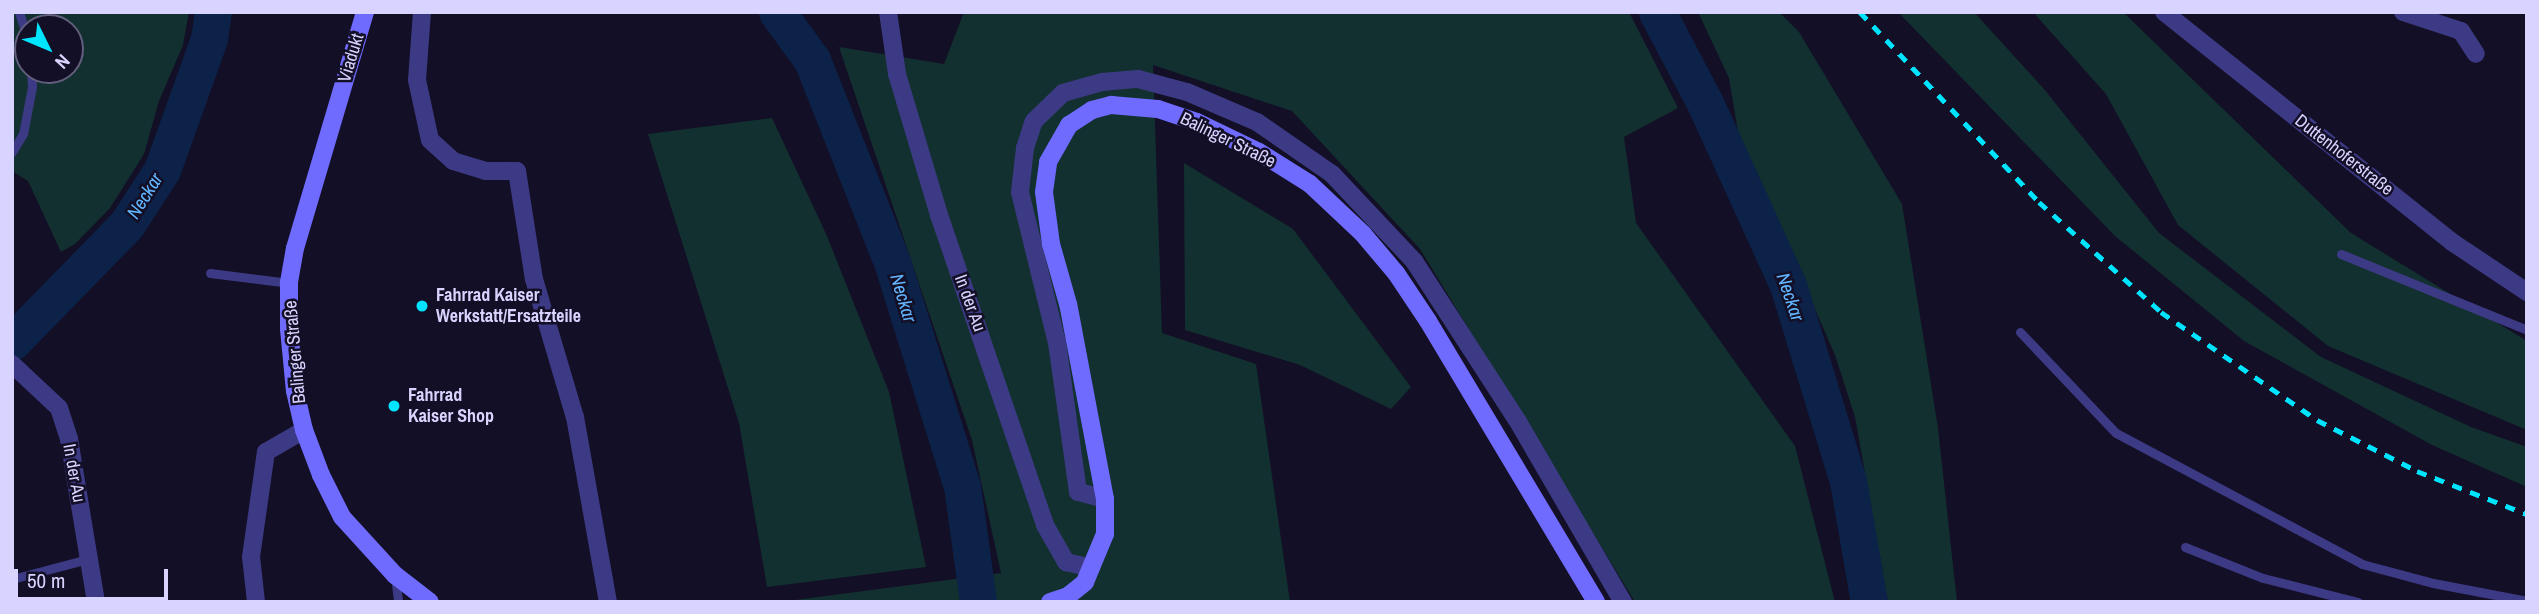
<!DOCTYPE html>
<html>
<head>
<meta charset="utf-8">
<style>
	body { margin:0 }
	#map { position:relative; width:2539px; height:614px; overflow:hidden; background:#130f26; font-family:"Archivo Narrow",sans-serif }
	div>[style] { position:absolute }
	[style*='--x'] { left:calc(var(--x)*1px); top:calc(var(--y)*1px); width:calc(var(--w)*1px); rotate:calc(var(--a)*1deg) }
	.green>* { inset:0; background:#12302f }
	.river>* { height:37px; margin:-18.5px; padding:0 18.5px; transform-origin:18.5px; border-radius:18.5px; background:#0c2248 }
	.lane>* { height:9px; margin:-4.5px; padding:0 4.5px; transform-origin:4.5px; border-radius:4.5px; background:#3d3a85 }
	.street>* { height:18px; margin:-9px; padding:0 9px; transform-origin:9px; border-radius:9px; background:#3d3a85 }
	.secondary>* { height:18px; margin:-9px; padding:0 9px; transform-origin:9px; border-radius:9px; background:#6f6bff }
	.rail>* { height:5px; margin-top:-2.5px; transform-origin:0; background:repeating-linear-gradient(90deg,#00e5ff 0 10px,transparent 0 19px) }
	.dots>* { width:19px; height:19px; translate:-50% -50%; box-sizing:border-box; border:4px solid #130f26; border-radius:50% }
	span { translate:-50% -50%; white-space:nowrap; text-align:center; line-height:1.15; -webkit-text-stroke:5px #130f26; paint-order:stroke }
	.street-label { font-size:18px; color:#d9d4ff }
	.poi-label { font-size:18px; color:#d9d4ff; font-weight:700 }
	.left { translate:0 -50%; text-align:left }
	.water-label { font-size:19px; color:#62b6ff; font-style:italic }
	.frame { position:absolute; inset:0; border:14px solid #d9d4ff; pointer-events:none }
	.north { position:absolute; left:14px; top:14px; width:70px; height:70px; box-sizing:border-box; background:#130f26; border:2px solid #625e7d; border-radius:50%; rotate:133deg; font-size:19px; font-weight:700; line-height:28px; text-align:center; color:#d9d4ff }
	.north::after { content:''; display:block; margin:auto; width:24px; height:32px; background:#00e5ff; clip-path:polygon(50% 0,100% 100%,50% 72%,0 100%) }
	.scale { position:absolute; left:14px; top:569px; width:154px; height:32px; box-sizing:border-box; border:4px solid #d9d4ff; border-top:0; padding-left:9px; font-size:21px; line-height:24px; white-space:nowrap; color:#d9d4ff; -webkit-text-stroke:5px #130f26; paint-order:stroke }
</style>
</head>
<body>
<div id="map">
	<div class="green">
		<div style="clip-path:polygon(evenodd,12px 12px,189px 12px,183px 45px,159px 101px,144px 154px,110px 208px,75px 244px,61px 252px,28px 181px,12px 171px,12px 12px,28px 28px,70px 28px,70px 70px,28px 70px,28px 28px)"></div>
		<div style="clip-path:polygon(964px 12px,1629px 12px,1678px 108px,1624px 137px,1636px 223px,1795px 446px,1835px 602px,1635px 602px,1420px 249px,1292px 111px,1153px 65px,1162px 333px,1256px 364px,1290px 602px,780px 602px,1001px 573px,972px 440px,839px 47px,944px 64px)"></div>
		<div style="clip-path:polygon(1698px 12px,1779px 12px,1799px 32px,1902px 204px,1938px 428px,1957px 602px,1888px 602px,1855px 417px,1835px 355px,1738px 132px,1729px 78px)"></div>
		<div style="clip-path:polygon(1898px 12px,1974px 12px,2044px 89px,2159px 233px,2321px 357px,2471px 427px,2527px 447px,2527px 487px,2432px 445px,2244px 341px,2115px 236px)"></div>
		<div style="clip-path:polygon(2033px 12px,2123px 12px,2351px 233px,2527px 341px,2527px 430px,2328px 346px,2178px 225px,2106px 94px)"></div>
		<div style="clip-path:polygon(772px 118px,827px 236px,889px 392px,926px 567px,767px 587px,739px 423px,648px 134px)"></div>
		<div style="clip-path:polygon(1184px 163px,1293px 229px,1411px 387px,1391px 409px,1300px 365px,1185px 330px)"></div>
	</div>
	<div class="river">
		<div style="--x:777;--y:12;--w:59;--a:53.9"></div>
		<div style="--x:812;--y:60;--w:220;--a:68.4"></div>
		<div style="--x:893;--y:265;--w:232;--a:72.7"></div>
		<div style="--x:962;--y:486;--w:117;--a:82.1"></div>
		<div style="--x:1657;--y:12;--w:103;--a:62.2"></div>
		<div style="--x:1705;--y:103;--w:200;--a:65.5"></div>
		<div style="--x:1788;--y:285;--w:205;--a:73"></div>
		<div style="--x:1848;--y:481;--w:123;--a:80.2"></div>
		<div style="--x:12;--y:342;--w:165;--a:-45.7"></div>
		<div style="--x:127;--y:224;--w:64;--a:-57.1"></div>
		<div style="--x:162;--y:170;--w:139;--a:-70.3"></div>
		<div style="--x:209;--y:39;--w:27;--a:-82"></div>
	</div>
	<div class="lane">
		<div style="--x:19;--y:12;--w:29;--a:72"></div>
		<div style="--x:12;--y:152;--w:21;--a:-59"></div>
		<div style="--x:23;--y:134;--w:48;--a:-79.2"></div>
		<div style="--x:32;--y:87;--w:17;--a:-93"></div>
		<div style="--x:2341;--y:254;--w:201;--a:22.2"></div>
		<div style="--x:210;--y:273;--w:80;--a:7.2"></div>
		<div style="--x:2020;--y:332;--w:139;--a:46.5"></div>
		<div style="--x:2116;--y:433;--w:279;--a:28"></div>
		<div style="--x:2362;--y:564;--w:73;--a:15"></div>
		<div style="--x:2433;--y:583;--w:96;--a:10.8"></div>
		<div style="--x:2185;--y:547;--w:84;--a:21.7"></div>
		<div style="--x:2263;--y:578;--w:98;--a:14.2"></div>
		<div style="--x:395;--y:576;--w:26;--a:83"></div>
		<div style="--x:12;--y:579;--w:79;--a:-14.7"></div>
	</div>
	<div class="street">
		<div style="--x:422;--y:12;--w:68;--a:94.2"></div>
		<div style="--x:417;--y:80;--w:61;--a:77.8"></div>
		<div style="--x:430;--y:140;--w:31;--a:42"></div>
		<div style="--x:453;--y:161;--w:34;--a:17"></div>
		<div style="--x:485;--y:171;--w:32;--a:0"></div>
		<div style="--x:517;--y:171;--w:109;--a:81.1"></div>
		<div style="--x:534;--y:279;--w:144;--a:73.5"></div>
		<div style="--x:575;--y:417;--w:188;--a:79.9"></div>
		<div style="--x:888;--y:12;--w:63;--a:81.7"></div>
		<div style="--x:897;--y:74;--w:147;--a:73.4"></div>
		<div style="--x:939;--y:215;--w:328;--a:71.1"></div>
		<div style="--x:1045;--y:525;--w:43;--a:60.4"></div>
		<div style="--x:1066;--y:562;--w:26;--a:13"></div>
		<div style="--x:2164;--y:12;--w:369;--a:38.6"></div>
		<div style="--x:2452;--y:242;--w:90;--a:33.7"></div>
		<div style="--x:2403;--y:12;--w:61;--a:18.1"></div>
		<div style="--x:2461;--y:31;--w:27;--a:57"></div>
		<div style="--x:12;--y:364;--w:64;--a:43.1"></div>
		<div style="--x:59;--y:408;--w:33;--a:72"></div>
		<div style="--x:69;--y:439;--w:165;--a:80.6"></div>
		<div style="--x:1105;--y:499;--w:28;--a:-165"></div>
		<div style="--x:1078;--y:492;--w:150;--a:-98"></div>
		<div style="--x:1057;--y:343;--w:155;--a:-103.8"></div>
		<div style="--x:1020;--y:192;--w:44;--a:-83.5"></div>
		<div style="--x:1025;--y:148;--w:28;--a:-72"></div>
		<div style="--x:1034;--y:121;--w:40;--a:-44"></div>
		<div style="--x:1063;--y:93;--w:41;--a:-15.8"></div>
		<div style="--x:1102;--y:82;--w:36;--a:-5"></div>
		<div style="--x:1138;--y:79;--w:51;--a:14.9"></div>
		<div style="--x:1187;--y:92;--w:76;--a:23.2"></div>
		<div style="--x:1257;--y:122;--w:91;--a:34.7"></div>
		<div style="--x:1332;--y:174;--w:120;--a:46.7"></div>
		<div style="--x:1414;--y:261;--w:189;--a:57.1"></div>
		<div style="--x:1517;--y:420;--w:211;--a:59.8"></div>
		<div style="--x:256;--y:602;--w:45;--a:-96.3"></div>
		<div style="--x:251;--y:557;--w:106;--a:-81.9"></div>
		<div style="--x:266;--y:452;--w:44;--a:-30.1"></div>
	</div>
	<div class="secondary">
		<div style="--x:365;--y:12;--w:246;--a:106.5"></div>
		<div style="--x:295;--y:248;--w:36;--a:100"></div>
		<div style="--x:289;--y:283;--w:46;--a:90"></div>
		<div style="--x:289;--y:329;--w:62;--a:84.5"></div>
		<div style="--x:295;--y:391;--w:40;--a:77"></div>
		<div style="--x:304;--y:430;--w:48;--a:69.3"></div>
		<div style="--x:321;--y:475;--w:47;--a:63.4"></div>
		<div style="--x:342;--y:517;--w:79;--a:47.6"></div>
		<div style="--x:395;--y:575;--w:44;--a:37.6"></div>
		<div style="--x:1050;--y:602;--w:19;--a:-18"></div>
		<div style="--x:1068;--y:596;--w:22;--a:-39"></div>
		<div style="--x:1085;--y:582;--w:52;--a:-67.4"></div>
		<div style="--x:1105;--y:534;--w:35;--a:-90"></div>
		<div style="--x:1105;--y:499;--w:198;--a:-100.7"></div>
		<div style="--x:1068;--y:304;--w:62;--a:-105.8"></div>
		<div style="--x:1051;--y:244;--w:52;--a:-97.7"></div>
		<div style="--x:1044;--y:192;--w:30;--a:-82"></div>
		<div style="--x:1048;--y:162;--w:43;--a:-60.4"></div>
		<div style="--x:1069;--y:125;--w:27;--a:-33"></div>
		<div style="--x:1092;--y:110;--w:20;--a:-15"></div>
		<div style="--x:1111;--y:105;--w:47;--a:4.9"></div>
		<div style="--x:1158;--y:109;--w:41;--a:18.4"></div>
		<div style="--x:1197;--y:122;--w:69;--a:25.8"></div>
		<div style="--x:1259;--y:152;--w:60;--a:32.1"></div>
		<div style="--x:1310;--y:184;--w:73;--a:43.3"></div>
		<div style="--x:1363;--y:234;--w:51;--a:49.8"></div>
		<div style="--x:1396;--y:273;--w:58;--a:56.3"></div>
		<div style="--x:1428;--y:321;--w:327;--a:59.1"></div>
	</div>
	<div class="rail">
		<div style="--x:1860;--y:12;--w:261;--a:46.7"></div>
		<div style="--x:2039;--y:202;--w:164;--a:42"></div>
		<div style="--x:2161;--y:312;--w:190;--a:34.7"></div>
		<div style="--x:2317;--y:420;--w:112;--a:27"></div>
		<div style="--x:2417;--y:471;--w:118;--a:21.4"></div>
	</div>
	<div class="dots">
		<div style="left:422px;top:306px;background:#00e5ff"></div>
		<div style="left:394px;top:406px;background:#00e5ff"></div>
	</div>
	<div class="street-label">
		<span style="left:351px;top:58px;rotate:-73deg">Viadukt</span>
		<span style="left:1228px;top:140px;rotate:26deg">Balinger Straße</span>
		<span style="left:2344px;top:155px;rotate:38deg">Duttenhoferstraße</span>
		<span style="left:970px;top:303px;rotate:70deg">In der Au</span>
		<span style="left:295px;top:352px;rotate:-95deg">Balinger Straße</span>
		<span style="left:74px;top:473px;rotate:80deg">In der Au</span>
	</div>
	<div class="poi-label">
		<span class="left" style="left:436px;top:306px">Fahrrad Kaiser<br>Werkstatt/Ersatzteile</span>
		<span class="left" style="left:408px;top:406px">Fahrrad<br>Kaiser Shop</span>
	</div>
	<div class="water-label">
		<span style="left:145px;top:196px;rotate:-58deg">Neckar</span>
		<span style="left:1790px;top:297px;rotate:71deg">Neckar</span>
		<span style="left:903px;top:298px;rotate:73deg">Neckar</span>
	</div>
	<div class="frame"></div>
	<div class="north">N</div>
	<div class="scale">50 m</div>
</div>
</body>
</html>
